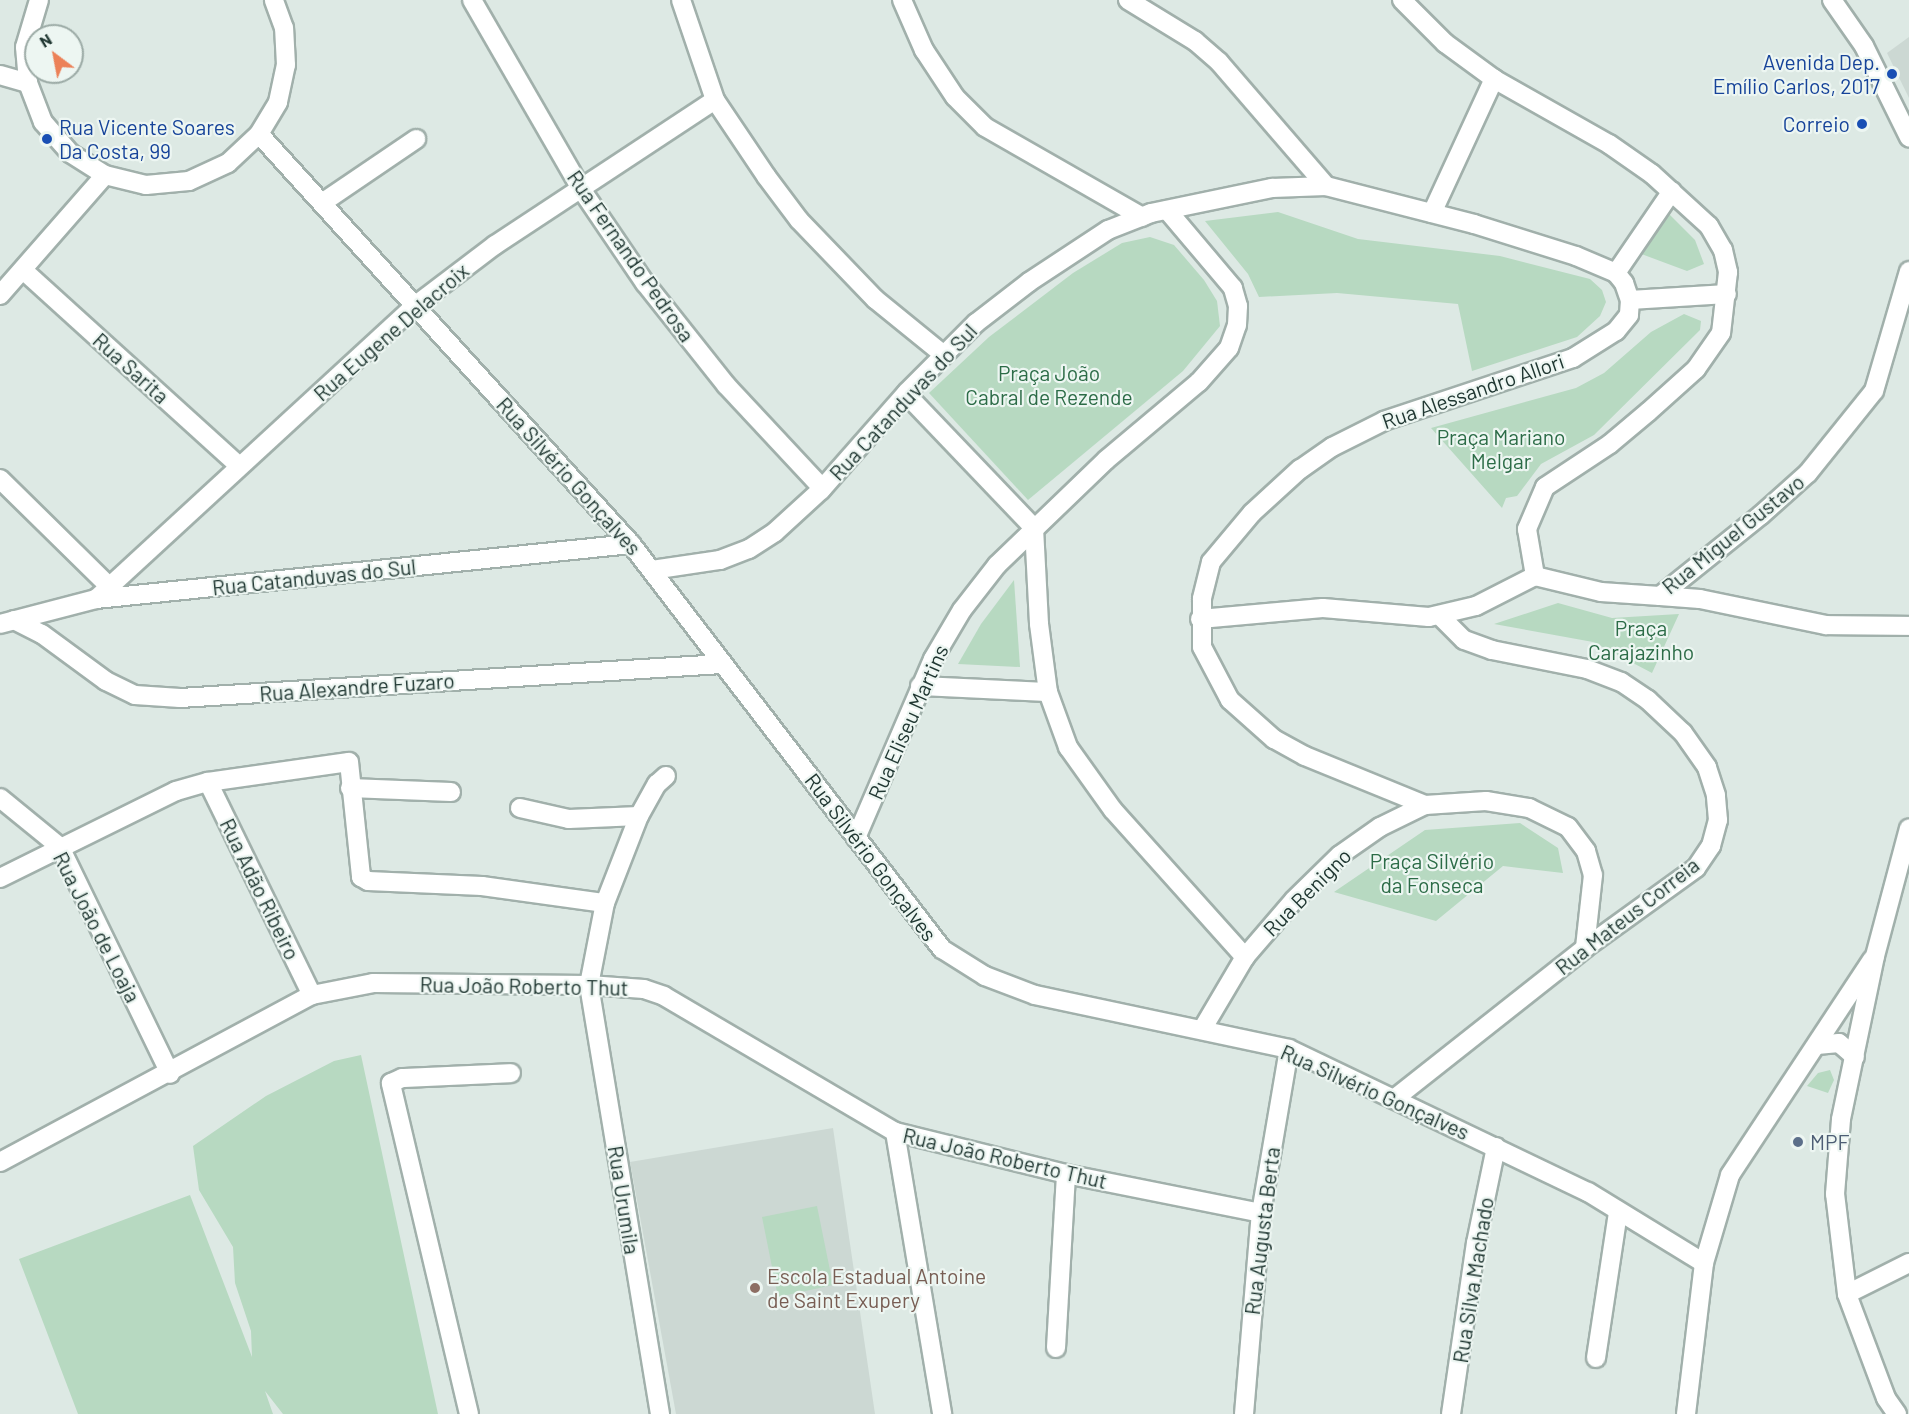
<!DOCTYPE html>
<html>
<head>
<meta charset="utf-8">
<style>
	body { margin:0 }
	#map { position:relative; width:1909px; height:1414px; overflow:hidden; background:#dde9e4; font-family:Barlow,sans-serif }
	div>[style] { position:absolute }
	[style*='--x'] { left:calc(var(--x)*1px); top:calc(var(--y)*1px); width:calc(var(--w)*1px); rotate:calc(var(--a)*1deg) }
	.built>* { inset:0; background:#ccd8d3 }
	.green>* { inset:0; background:#b7d9c1 }
	.roads { filter:drop-shadow(2px 0 #a1b0ab) drop-shadow(-2px 0 #a1b0ab) drop-shadow(0 2px #a1b0ab) drop-shadow(0 -2px #a1b0ab) }
	.street>* { height:18px; margin:-9px; padding:0 9px; transform-origin:9px; border-radius:9px; background:#fff }
	.secondary>* { height:18px; margin:-9px; padding:0 9px; transform-origin:9px; border-radius:9px; background:#fff }
	.dots>* { width:16px; height:16px; translate:-50% -50%; box-sizing:border-box; border:3px solid #edf6f2; border-radius:50% }
	span { translate:-50% -50%; white-space:nowrap; text-align:center; line-height:1.15; -webkit-text-stroke:4.5px #edf6f2; paint-order:stroke }
	.transit-label { font-size:21px; color:#164399 }
	.right { translate:-100% -50%; text-align:right }
	.left { translate:0 -50%; text-align:left }
	.street-label { font-size:21px; color:#203732 }
	.park-label { font-size:21px; color:#2c6c47 }
	.service-label { font-size:21px; color:#4e5e75 }
	.education-label { font-size:21px; color:#785e54 }
	.north { position:absolute; left:24px; top:24px; width:60px; height:60px; box-sizing:border-box; background:#edf6f2; border:2px solid #9baaa5; border-radius:50%; rotate:328deg; font-size:16px; font-weight:700; line-height:24px; text-align:center; color:#203732 }
	.north::after { content:''; display:block; margin:auto; width:21px; height:27px; background:#ec8158; clip-path:polygon(50% 0,100% 100%,50% 72%,0 100%) }
</style>
</head>
<body>
<div id="map">
	<div class="built">
		<div style="clip-path:polygon(1909px 37px,1909px 98px,1887px 53px)"></div>
		<div style="clip-path:polygon(833px 1128px,875px 1414px,676px 1414px,630px 1162px)"></div>
	</div>
	<div class="green">
		<div style="clip-path:polygon(1665px 210px,1695px 240px,1704px 264px,1687px 271px,1636px 252px)"></div>
		<div style="clip-path:polygon(1278px 212px,1358px 239px,1500px 256px,1590px 279px,1602px 290px,1606px 302px,1600px 316px,1577px 337px,1472px 371px,1458px 304px,1337px 293px,1259px 297px,1248px 274px,1205px 221px)"></div>
		<div style="clip-path:polygon(1150px 237px,1174px 245px,1204px 280px,1217px 301px,1220px 326px,1183px 371px,1028px 500px,929px 393px,989px 337px,1073px 273px,1122px 243px)"></div>
		<div style="clip-path:polygon(1684px 314px,1701px 321px,1700px 330px,1594px 435px,1541px 464px,1517px 496px,1506px 498px,1502px 508px,1431px 428px,1576px 388px,1604px 373px,1651px 332px)"></div>
		<div style="clip-path:polygon(1014px 580px,1020px 667px,958px 664px,981px 624px)"></div>
		<div style="clip-path:polygon(1558px 603px,1612px 618px,1679px 614px,1652px 673px,1593px 642px,1494px 624px)"></div>
		<div style="clip-path:polygon(1520px 823px,1558px 848px,1563px 873px,1503px 866px,1436px 921px,1334px 892px,1425px 830px)"></div>
		<div style="clip-path:polygon(361px 1055px,438px 1414px,283px 1414px,265px 1391px,273px 1414px,78px 1414px,19px 1259px,190px 1195px,252px 1357px,251px 1331px,235px 1283px,233px 1247px,199px 1190px,193px 1146px,266px 1096px,334px 1061px)"></div>
		<div style="clip-path:polygon(1830px 1070px,1834px 1080px,1828px 1093px,1807px 1086px,1818px 1073px)"></div>
		<div style="clip-path:polygon(817px 1206px,833px 1285px,778px 1297px,762px 1217px)"></div>
	</div>
	<div class="roads">
		<div class="street">
			<div style="--x:472;--y:0;--w:218;--a:60"></div>
			<div style="--x:581;--y:189;--w:114;--a:55.8"></div>
			<div style="--x:645;--y:283;--w:130;--a:51.5"></div>
			<div style="--x:726;--y:385;--w:141;--a:47"></div>
			<div style="--x:681;--y:0;--w:106;--a:71.2"></div>
			<div style="--x:715;--y:100;--w:92;--a:56.1"></div>
			<div style="--x:766;--y:176;--w:55;--a:53.1"></div>
			<div style="--x:799;--y:220;--w:110;--a:46.1"></div>
			<div style="--x:875;--y:299;--w:89;--a:39.1"></div>
			<div style="--x:902;--y:0;--w:55;--a:66.3"></div>
			<div style="--x:924;--y:50;--w:56;--a:56.6"></div>
			<div style="--x:955;--y:97;--w:42;--a:45"></div>
			<div style="--x:985;--y:127;--w:181;--a:29.8"></div>
			<div style="--x:1128;--y:0;--w:79;--a:31.5"></div>
			<div style="--x:1195;--y:41;--w:32;--a:41"></div>
			<div style="--x:1219;--y:62;--w:164;--a:49.2"></div>
			<div style="--x:1326;--y:186;--w:153;--a:14.4"></div>
			<div style="--x:1474;--y:224;--w:107;--a:17.4"></div>
			<div style="--x:1576;--y:256;--w:43;--a:23"></div>
			<div style="--x:1616;--y:273;--w:13;--a:51"></div>
			<div style="--x:1624;--y:283;--w:18;--a:71"></div>
			<div style="--x:1630;--y:300;--w:15;--a:94"></div>
			<div style="--x:1629;--y:315;--w:21;--a:129"></div>
			<div style="--x:1616;--y:331;--w:51;--a:147.9"></div>
			<div style="--x:1573;--y:358;--w:199;--a:161.6"></div>
			<div style="--x:1384;--y:421;--w:58;--a:153.4"></div>
			<div style="--x:1332;--y:447;--w:39;--a:145"></div>
			<div style="--x:1300;--y:469;--w:65;--a:137.5"></div>
			<div style="--x:1252;--y:513;--w:64;--a:129.9"></div>
			<div style="--x:1211;--y:562;--w:38;--a:104"></div>
			<div style="--x:1202;--y:599;--w:48;--a:90"></div>
			<div style="--x:1202;--y:647;--w:60;--a:62.2"></div>
			<div style="--x:1230;--y:700;--w:59;--a:41.6"></div>
			<div style="--x:1274;--y:739;--w:35;--a:29"></div>
			<div style="--x:1305;--y:756;--w:130;--a:22.2"></div>
			<div style="--x:1402;--y:0;--w:61;--a:45"></div>
			<div style="--x:1445;--y:43;--w:61;--a:36.3"></div>
			<div style="--x:1494;--y:79;--w:132;--a:29.5"></div>
			<div style="--x:1609;--y:144;--w:52;--a:34.9"></div>
			<div style="--x:1652;--y:174;--w:77;--a:42.4"></div>
			<div style="--x:1709;--y:226;--w:28;--a:60"></div>
			<div style="--x:1723;--y:250;--w:23;--a:77"></div>
			<div style="--x:1728;--y:272;--w:61;--a:96.5"></div>
			<div style="--x:1721;--y:333;--w:44;--a:124.8"></div>
			<div style="--x:1696;--y:369;--w:64;--a:138.1"></div>
			<div style="--x:1648;--y:412;--w:50;--a:139.9"></div>
			<div style="--x:1610;--y:444;--w:78;--a:146.5"></div>
			<div style="--x:1545;--y:487;--w:46;--a:113.2"></div>
			<div style="--x:1527;--y:529;--w:48;--a:80.3"></div>
			<div style="--x:1535;--y:576;--w:68;--a:13.6"></div>
			<div style="--x:1601;--y:592;--w:59;--a:3.9"></div>
			<div style="--x:1660;--y:596;--w:129;--a:-38.7"></div>
			<div style="--x:1761;--y:515;--w:63;--a:-41.8"></div>
			<div style="--x:1808;--y:473;--w:105;--a:-51.2"></div>
			<div style="--x:1874;--y:391;--w:125;--a:-73.7"></div>
			<div style="--x:0;--y:75;--w:29;--a:16"></div>
			<div style="--x:322;--y:203;--w:114;--a:-34.2"></div>
			<div style="--x:1432;--y:213;--w:148;--a:-65.2"></div>
			<div style="--x:23;--y:270;--w:292;--a:42.2"></div>
			<div style="--x:1616;--y:273;--w:99;--a:-55.7"></div>
			<div style="--x:0;--y:295;--w:159;--a:-48.8"></div>
			<div style="--x:1630;--y:300;--w:97;--a:-3.5"></div>
			<div style="--x:906;--y:394;--w:185;--a:46.3"></div>
			<div style="--x:0;--y:479;--w:151;--a:44.5"></div>
			<div style="--x:1034;--y:528;--w:96;--a:87"></div>
			<div style="--x:1039;--y:624;--w:69;--a:82.5"></div>
			<div style="--x:1048;--y:692;--w:59;--a:70"></div>
			<div style="--x:1068;--y:747;--w:77;--a:54.5"></div>
			<div style="--x:1113;--y:810;--w:198;--a:48.1"></div>
			<div style="--x:652;--y:570;--w:69;--a:-8.4"></div>
			<div style="--x:720;--y:560;--w:31;--a:-21"></div>
			<div style="--x:749;--y:549;--w:31;--a:-33"></div>
			<div style="--x:775;--y:532;--w:62;--a:-42.4"></div>
			<div style="--x:821;--y:490;--w:130;--a:-48.7"></div>
			<div style="--x:907;--y:392;--w:98;--a:-45"></div>
			<div style="--x:976;--y:323;--w:67;--a:-37.7"></div>
			<div style="--x:1029;--y:282;--w:95;--a:-33.4"></div>
			<div style="--x:1108;--y:230;--w:46;--a:-21.6"></div>
			<div style="--x:1151;--y:213;--w:124;--a:-11.7"></div>
			<div style="--x:1272;--y:188;--w:54;--a:-2.1"></div>
			<div style="--x:1660;--y:596;--w:40;--a:4.3"></div>
			<div style="--x:1700;--y:599;--w:129;--a:11.7"></div>
			<div style="--x:1826;--y:625;--w:83;--a:0.7"></div>
			<div style="--x:96;--y:599;--w:435;--a:-42.6"></div>
			<div style="--x:416;--y:305;--w:99;--a:-37.2"></div>
			<div style="--x:495;--y:245;--w:263;--a:-33.4"></div>
			<div style="--x:1200;--y:619;--w:123;--a:-5.1"></div>
			<div style="--x:1323;--y:608;--w:106;--a:4.9"></div>
			<div style="--x:1429;--y:617;--w:48;--a:-13.2"></div>
			<div style="--x:1476;--y:606;--w:66;--a:-27"></div>
			<div style="--x:14;--y:620;--w:31;--a:27"></div>
			<div style="--x:42;--y:634;--w:79;--a:36.3"></div>
			<div style="--x:106;--y:681;--w:32;--a:26"></div>
			<div style="--x:135;--y:695;--w:45;--a:3.8"></div>
			<div style="--x:180;--y:698;--w:543;--a:-3.59"></div>
			<div style="--x:0;--y:624;--w:99;--a:-14.6"></div>
			<div style="--x:96;--y:599;--w:538;--a:-5.87"></div>
			<div style="--x:920;--y:686;--w:128;--a:2.7"></div>
			<div style="--x:208;--y:782;--w:237;--a:64"></div>
			<div style="--x:350;--y:788;--w:101;--a:2.3"></div>
			<div style="--x:0;--y:798;--w:77;--a:39.2"></div>
			<div style="--x:60;--y:847;--w:252;--a:64.1"></div>
			<div style="--x:520;--y:808;--w:50;--a:12.7"></div>
			<div style="--x:569;--y:819;--w:70;--a:-2.5"></div>
			<div style="--x:856;--y:838;--w:195;--a:-66.7"></div>
			<div style="--x:933;--y:659;--w:57;--a:-59.4"></div>
			<div style="--x:962;--y:610;--w:57;--a:-52.1"></div>
			<div style="--x:997;--y:565;--w:151;--a:-43.9"></div>
			<div style="--x:1106;--y:460;--w:121;--a:-40"></div>
			<div style="--x:1199;--y:382;--w:45;--a:-48.6"></div>
			<div style="--x:1229;--y:348;--w:24;--a:-71"></div>
			<div style="--x:1237;--y:325;--w:19;--a:-87"></div>
			<div style="--x:1238;--y:306;--w:19;--a:-106"></div>
			<div style="--x:1233;--y:288;--w:102;--a:-130.2"></div>
			<div style="--x:0;--y:878;--w:196;--a:-26.3"></div>
			<div style="--x:176;--y:791;--w:33;--a:-16"></div>
			<div style="--x:208;--y:782;--w:142;--a:-8.1"></div>
			<div style="--x:349;--y:762;--w:116;--a:84"></div>
			<div style="--x:361;--y:877;--w:8;--a:30"></div>
			<div style="--x:368;--y:881;--w:114;--a:2.5"></div>
			<div style="--x:482;--y:886;--w:124;--a:7.9"></div>
			<div style="--x:1203;--y:1028;--w:82;--a:-59.4"></div>
			<div style="--x:1245;--y:957;--w:75;--a:-49.3"></div>
			<div style="--x:1294;--y:900;--w:64;--a:-44.4"></div>
			<div style="--x:1340;--y:855;--w:49;--a:-35"></div>
			<div style="--x:1380;--y:827;--w:50;--a:-26.1"></div>
			<div style="--x:1425;--y:805;--w:61;--a:-3.8"></div>
			<div style="--x:1486;--y:801;--w:44;--a:9.2"></div>
			<div style="--x:1529;--y:808;--w:43;--a:26"></div>
			<div style="--x:1568;--y:827;--w:30;--a:53"></div>
			<div style="--x:1586;--y:851;--w:25;--a:74"></div>
			<div style="--x:1593;--y:875;--w:73;--a:96.3"></div>
			<div style="--x:1394;--y:1099;--w:243;--a:-38.3"></div>
			<div style="--x:1585;--y:948;--w:137;--a:-35.8"></div>
			<div style="--x:1696;--y:868;--w:27;--a:-56"></div>
			<div style="--x:1711;--y:846;--w:27;--a:-75"></div>
			<div style="--x:1718;--y:820;--w:25;--a:-95"></div>
			<div style="--x:1716;--y:795;--w:29;--a:-108"></div>
			<div style="--x:1707;--y:767;--w:42;--a:-125.2"></div>
			<div style="--x:1683;--y:733;--w:48;--a:-136.7"></div>
			<div style="--x:1648;--y:700;--w:32;--a:-146"></div>
			<div style="--x:1621;--y:682;--w:36;--a:-159"></div>
			<div style="--x:1587;--y:669;--w:97;--a:-168.7"></div>
			<div style="--x:1492;--y:650;--w:30;--a:-160"></div>
			<div style="--x:1464;--y:640;--w:35;--a:-135"></div>
			<div style="--x:895;--y:1132;--w:286;--a:80.5"></div>
			<div style="--x:0;--y:1162;--w:354;--a:-28.2"></div>
			<div style="--x:312;--y:995;--w:62;--a:-11.1"></div>
			<div style="--x:373;--y:983;--w:216;--a:0.5"></div>
			<div style="--x:589;--y:985;--w:55;--a:4.2"></div>
			<div style="--x:644;--y:989;--w:21;--a:19"></div>
			<div style="--x:664;--y:996;--w:268;--a:30.5"></div>
			<div style="--x:895;--y:1132;--w:176;--a:13.8"></div>
			<div style="--x:1066;--y:1174;--w:199;--a:11.3"></div>
			<div style="--x:1847;--y:1294;--w:69;--a:-26.6"></div>
			<div style="--x:1056;--y:1348;--w:174;--a:-86.7"></div>
			<div style="--x:1596;--y:1358;--w:148;--a:-81.4"></div>
			<div style="--x:469;--y:1414;--w:340;--a:-103.3"></div>
			<div style="--x:391;--y:1083;--w:12;--a:-24"></div>
			<div style="--x:402;--y:1078;--w:109;--a:-2.6"></div>
			<div style="--x:660;--y:1414;--w:435;--a:-99.4"></div>
			<div style="--x:589;--y:985;--w:84;--a:-79"></div>
			<div style="--x:605;--y:903;--w:93;--a:-68.7"></div>
			<div style="--x:639;--y:816;--w:37;--a:-61"></div>
			<div style="--x:657;--y:784;--w:12;--a:-42"></div>
			<div style="--x:1244;--y:1414;--w:202;--a:-85.2"></div>
			<div style="--x:1261;--y:1213;--w:166;--a:-80.3"></div>
			<div style="--x:1451;--y:1414;--w:173;--a:-81.7"></div>
			<div style="--x:1476;--y:1243;--w:98;--a:-78.2"></div>
		</div>
		<div class="secondary">
			<div style="--x:39;--y:0;--w:49;--a:106.6"></div>
			<div style="--x:25;--y:47;--w:36;--a:85"></div>
			<div style="--x:28;--y:83;--w:42;--a:69"></div>
			<div style="--x:43;--y:122;--w:41;--a:48.9"></div>
			<div style="--x:70;--y:153;--w:41;--a:32.2"></div>
			<div style="--x:105;--y:175;--w:42;--a:13.7"></div>
			<div style="--x:146;--y:185;--w:43;--a:-5.3"></div>
			<div style="--x:189;--y:181;--w:43;--a:-24.8"></div>
			<div style="--x:228;--y:163;--w:42;--a:-43.1"></div>
			<div style="--x:259;--y:134;--w:37;--a:-59"></div>
			<div style="--x:278;--y:102;--w:38;--a:-78"></div>
			<div style="--x:286;--y:65;--w:37;--a:-93"></div>
			<div style="--x:284;--y:28;--w:30;--a:-110"></div>
			<div style="--x:1832;--y:0;--w:56;--a:55.2"></div>
			<div style="--x:1864;--y:46;--w:102;--a:63.7"></div>
			<div style="--x:259;--y:134;--w:554;--a:47.78"></div>
			<div style="--x:631;--y:544;--w:511;--a:52.48"></div>
			<div style="--x:942;--y:949;--w:51;--a:32.1"></div>
			<div style="--x:985;--y:976;--w:53;--a:20.8"></div>
			<div style="--x:1035;--y:995;--w:260;--a:12"></div>
			<div style="--x:1289;--y:1049;--w:331;--a:25.6"></div>
			<div style="--x:1588;--y:1192;--w:136;--a:31.5"></div>
			<div style="--x:1817;--y:1045;--w:22;--a:-5"></div>
			<div style="--x:1839;--y:1043;--w:21;--a:41"></div>
			<div style="--x:1686;--y:1414;--w:152;--a:-83.2"></div>
			<div style="--x:1704;--y:1263;--w:92;--a:-73.5"></div>
			<div style="--x:1730;--y:1175;--w:258;--a:-56.6"></div>
			<div style="--x:1897;--y:1414;--w:19;--a:-125"></div>
			<div style="--x:1886;--y:1398;--w:111;--a:-110.6"></div>
			<div style="--x:1847;--y:1294;--w:101;--a:-96.8"></div>
			<div style="--x:1835;--y:1194;--w:75;--a:-85.4"></div>
			<div style="--x:1841;--y:1119;--w:167;--a:-78.2"></div>
			<div style="--x:1875;--y:956;--w:132;--a:-75.1"></div>
		</div>
	</div>
	<div class="dots">
		<div style="left:1892px;top:74px;background:#1a4fb4"></div>
		<div style="left:1862px;top:124px;background:#1a4fb4"></div>
		<div style="left:47px;top:139px;background:#1a4fb4"></div>
		<div style="left:1798px;top:1142px;background:#5c6f8a"></div>
		<div style="left:755px;top:1288px;background:#8d6e63"></div>
	</div>
	<div class="transit-label">
		<span class="right" style="left:1880px;top:74px">Avenida Dep.<br>Emílio Carlos, 2017</span>
		<span class="right" style="left:1850px;top:124px">Correio</span>
		<span class="left" style="left:59px;top:139px">Rua Vicente Soares<br>Da Costa, 99</span>
	</div>
	<div class="street-label">
		<span style="left:631px;top:256px;rotate:55deg">Rua Fernando Pedrosa</span>
		<span style="left:391px;top:332px;rotate:-41deg">Rua Eugene Delacroix</span>
		<span style="left:131px;top:368px;rotate:42deg">Rua Sarita</span>
		<span style="left:1473px;top:391px;rotate:-19deg">Rua Alessandro Allori</span>
		<span style="left:903px;top:402px;rotate:-47deg">Rua Catanduvas do Sul</span>
		<span style="left:569px;top:476px;rotate:48deg">Rua Silvério Gonçalves</span>
		<span style="left:1733px;top:534px;rotate:-39deg">Rua Miguel Gustavo</span>
		<span style="left:314px;top:577px;rotate:-6deg">Rua Catanduvas do Sul</span>
		<span style="left:357px;top:687px;rotate:-4deg">Rua Alexandre Fuzaro</span>
		<span style="left:908px;top:722px;rotate:-66deg">Rua Eliseu Martins</span>
		<span style="left:871px;top:857px;rotate:53deg">Rua Silvério Gonçalves</span>
		<span style="left:260px;top:889px;rotate:64deg">Rua Adão Ribeiro</span>
		<span style="left:1307px;top:892px;rotate:-45deg">Rua Benigno</span>
		<span style="left:1627px;top:916px;rotate:-38deg">Rua Mateus Correia</span>
		<span style="left:97px;top:927px;rotate:63deg">Rua João de Loaja</span>
		<span style="left:524px;top:986px;rotate:1deg">Rua João Roberto Thut</span>
		<span style="left:1375px;top:1092px;rotate:24deg">Rua Silvério Gonçalves</span>
		<span style="left:1005px;top:1158px;rotate:13deg">Rua João Roberto Thut</span>
		<span style="left:624px;top:1200px;rotate:81deg">Rua Urumila</span>
		<span style="left:1262px;top:1231px;rotate:-83deg">Rua Augusta Berta</span>
		<span style="left:1473px;top:1280px;rotate:-81deg">Rua Silva Machado</span>
	</div>
	<div class="park-label">
		<span style="left:1049px;top:385px">Praça João<br>Cabral de Rezende</span>
		<span style="left:1501px;top:449px">Praça Mariano<br>Melgar</span>
		<span style="left:1641px;top:640px">Praça<br>Carajazinho</span>
		<span style="left:1432px;top:873px">Praça Silvério<br>da Fonseca</span>
	</div>
	<div class="service-label">
		<span class="left" style="left:1810px;top:1142px">MPF</span>
	</div>
	<div class="education-label">
		<span class="left" style="left:767px;top:1288px">Escola Estadual Antoine<br>de Saint Exupery</span>
	</div>
	<div class="north">N</div>
</div>
</body>
</html>
